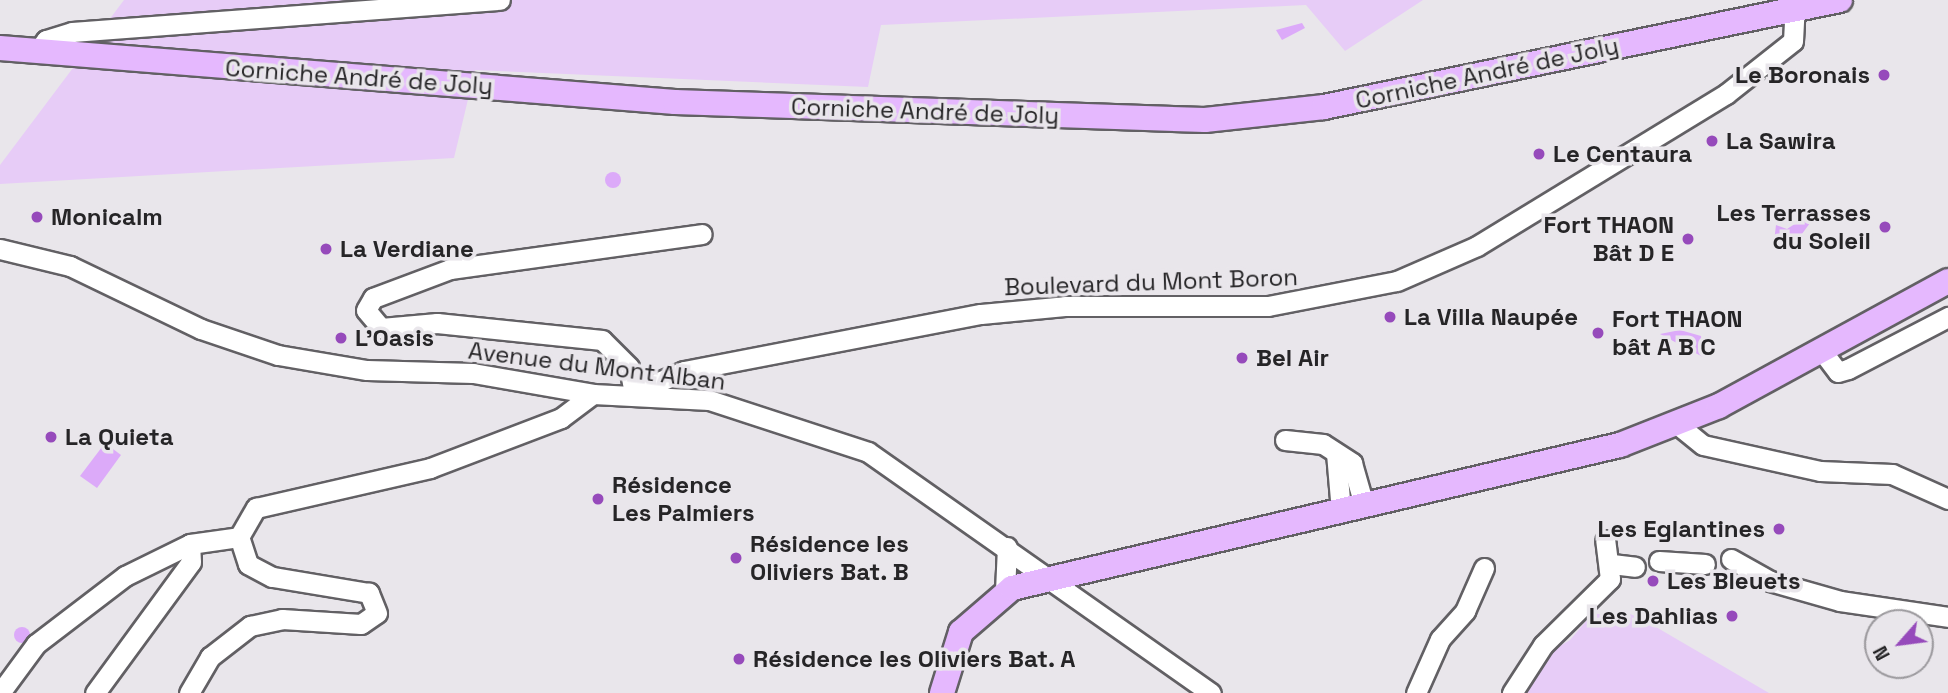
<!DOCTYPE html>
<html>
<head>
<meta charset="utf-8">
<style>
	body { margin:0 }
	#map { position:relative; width:1948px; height:693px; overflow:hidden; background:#e9e6eb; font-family:"Space Grotesk",sans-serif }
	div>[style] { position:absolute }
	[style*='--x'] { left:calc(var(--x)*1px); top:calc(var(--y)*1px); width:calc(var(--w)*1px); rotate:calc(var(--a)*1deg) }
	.green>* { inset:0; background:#e7ccf7 }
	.water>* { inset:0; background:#dcaaf9 }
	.round { border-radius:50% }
	.roads { filter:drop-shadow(2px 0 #626064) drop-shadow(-2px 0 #626064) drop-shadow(0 2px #626064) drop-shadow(0 -2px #626064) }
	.minor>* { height:19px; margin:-9.5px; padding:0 9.5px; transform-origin:9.5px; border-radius:9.5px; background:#fff }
	.major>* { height:24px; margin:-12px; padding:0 12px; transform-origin:12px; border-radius:12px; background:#e5b8fe }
	.dots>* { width:19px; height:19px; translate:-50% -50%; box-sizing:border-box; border:4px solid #e9e6eb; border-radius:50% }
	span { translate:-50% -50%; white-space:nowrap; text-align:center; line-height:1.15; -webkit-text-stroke:7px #e9e6eb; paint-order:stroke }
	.street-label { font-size:24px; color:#262527 }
	.poi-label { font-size:24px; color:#262527; font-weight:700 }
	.right { translate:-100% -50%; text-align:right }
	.left { translate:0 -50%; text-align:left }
	.north { position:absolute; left:1864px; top:609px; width:70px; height:70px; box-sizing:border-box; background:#e9e6eb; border:2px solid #9b999d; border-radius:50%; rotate:242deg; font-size:19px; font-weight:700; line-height:28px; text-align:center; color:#262527 }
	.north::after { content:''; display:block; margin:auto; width:24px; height:32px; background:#964abb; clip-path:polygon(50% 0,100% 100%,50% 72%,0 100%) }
</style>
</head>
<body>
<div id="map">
	<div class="green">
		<div style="clip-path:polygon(124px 0,1423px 0,1345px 51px,1306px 5px,881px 25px,868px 87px,475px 70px,454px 158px,0 184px,0 165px)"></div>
		<div style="clip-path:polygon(1621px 610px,1644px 620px,1769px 693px,1519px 693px,1542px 657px,1570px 640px,1593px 613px,1614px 617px)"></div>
	</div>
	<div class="water">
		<div style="clip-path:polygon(1302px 23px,1305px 28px,1282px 40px,1276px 30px)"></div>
		<div class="round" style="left:605px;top:172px;width:16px;height:16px"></div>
		<div style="clip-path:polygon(1804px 218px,1810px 223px,1799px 238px,1783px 246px,1774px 242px,1776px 225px,1787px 229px)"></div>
		<div style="clip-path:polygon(1680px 330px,1701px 336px,1703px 357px,1660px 334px)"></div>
		<div style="clip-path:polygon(105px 443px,121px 455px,97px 488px,80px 476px)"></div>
		<div class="round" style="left:14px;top:627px;width:16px;height:16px"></div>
	</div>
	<div class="roads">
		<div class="minor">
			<div style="--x:37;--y:52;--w:15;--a:-53"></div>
			<div style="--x:46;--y:40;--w:27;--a:-17"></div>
			<div style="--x:72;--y:32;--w:429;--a:-4.3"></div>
			<div style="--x:0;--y:249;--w:72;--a:13.7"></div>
			<div style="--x:70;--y:266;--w:145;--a:25.7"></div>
			<div style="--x:201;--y:329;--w:81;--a:18.7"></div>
			<div style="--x:278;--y:355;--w:90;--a:9.6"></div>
			<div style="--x:367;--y:370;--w:106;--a:1.6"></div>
			<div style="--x:473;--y:373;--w:122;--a:9.9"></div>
			<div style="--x:593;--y:394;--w:116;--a:3"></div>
			<div style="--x:709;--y:400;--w:167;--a:18.1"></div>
			<div style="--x:868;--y:452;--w:419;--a:35.1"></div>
			<div style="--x:1822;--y:351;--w:26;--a:53"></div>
			<div style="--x:1838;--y:372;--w:10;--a:-17"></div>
			<div style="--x:1848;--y:369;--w:113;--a:-27.5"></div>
			<div style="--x:633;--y:388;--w:21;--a:-101"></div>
			<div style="--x:629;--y:367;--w:38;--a:-135"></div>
			<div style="--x:602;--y:340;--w:166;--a:-174.1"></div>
			<div style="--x:437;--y:323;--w:56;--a:174.9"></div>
			<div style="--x:381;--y:328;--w:23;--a:-130"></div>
			<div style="--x:366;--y:310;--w:14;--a:-60"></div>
			<div style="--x:373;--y:298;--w:82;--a:-20.6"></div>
			<div style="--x:450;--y:269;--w:254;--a:-7.9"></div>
			<div style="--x:628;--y:395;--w:61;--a:-23.2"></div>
			<div style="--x:684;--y:371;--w:302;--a:-10.9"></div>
			<div style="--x:981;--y:314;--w:84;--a:-5.4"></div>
			<div style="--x:1065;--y:306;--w:203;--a:0"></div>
			<div style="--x:1268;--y:306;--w:131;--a:-11"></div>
			<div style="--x:1397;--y:281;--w:87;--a:-23.6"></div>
			<div style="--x:1477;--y:246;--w:292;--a:-31.4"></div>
			<div style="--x:1726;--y:94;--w:85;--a:-38.3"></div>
			<div style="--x:1793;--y:41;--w:33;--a:-87"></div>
			<div style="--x:1677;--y:424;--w:33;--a:39"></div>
			<div style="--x:1703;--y:445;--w:120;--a:12.5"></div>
			<div style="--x:1820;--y:471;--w:72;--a:2.4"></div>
			<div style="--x:1892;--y:474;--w:61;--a:24.1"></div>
			<div style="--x:1285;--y:440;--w:38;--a:6"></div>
			<div style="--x:1323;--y:444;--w:35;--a:33"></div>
			<div style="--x:1352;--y:463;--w:44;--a:74.1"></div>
			<div style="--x:1336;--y:453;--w:58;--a:85.1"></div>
			<div style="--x:1731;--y:559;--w:45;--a:29.4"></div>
			<div style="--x:1770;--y:581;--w:73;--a:15.9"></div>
			<div style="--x:1840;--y:601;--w:109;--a:8.4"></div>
			<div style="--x:1659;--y:561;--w:46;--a:3.7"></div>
			<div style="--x:1612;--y:564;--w:23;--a:7"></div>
			<div style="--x:1005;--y:591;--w:44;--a:-87.4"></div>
			<div style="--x:0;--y:693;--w:61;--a:-53.7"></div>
			<div style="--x:36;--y:644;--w:112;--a:-37.4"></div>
			<div style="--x:125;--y:576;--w:72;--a:-26.2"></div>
			<div style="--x:95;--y:693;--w:162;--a:-53.8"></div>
			<div style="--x:191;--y:562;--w:18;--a:-93"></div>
			<div style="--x:190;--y:544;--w:49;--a:-8.1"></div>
			<div style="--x:189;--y:693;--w:42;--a:-59.7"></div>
			<div style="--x:210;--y:657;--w:51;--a:-37.8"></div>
			<div style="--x:250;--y:626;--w:33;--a:-12"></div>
			<div style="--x:282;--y:619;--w:79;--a:3.6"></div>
			<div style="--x:361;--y:624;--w:19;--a:-35"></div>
			<div style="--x:377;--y:613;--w:22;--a:-112"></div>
			<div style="--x:369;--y:593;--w:98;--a:-170.6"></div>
			<div style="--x:272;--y:577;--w:27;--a:-152"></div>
			<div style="--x:248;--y:564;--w:28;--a:-108"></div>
			<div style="--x:239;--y:537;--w:34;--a:-60"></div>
			<div style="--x:256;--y:508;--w:179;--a:-12.9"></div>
			<div style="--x:430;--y:468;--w:140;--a:-20.9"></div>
			<div style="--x:561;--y:418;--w:40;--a:-37"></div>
			<div style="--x:1416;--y:693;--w:59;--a:-66"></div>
			<div style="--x:1440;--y:639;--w:38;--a:-48"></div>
			<div style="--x:1465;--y:611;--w:47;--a:-66.2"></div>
			<div style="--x:1512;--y:693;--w:57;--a:-57.1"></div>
			<div style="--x:1543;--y:645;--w:94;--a:-44.6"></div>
			<div style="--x:1610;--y:579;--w:39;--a:-97"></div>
		</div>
		<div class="major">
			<div style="--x:0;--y:48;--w:677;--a:4.57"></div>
			<div style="--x:675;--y:102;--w:530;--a:1.95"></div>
			<div style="--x:1205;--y:120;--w:120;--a:-6.2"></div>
			<div style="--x:1324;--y:107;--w:527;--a:-11.72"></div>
			<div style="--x:942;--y:693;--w:64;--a:-72.7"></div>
			<div style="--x:961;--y:632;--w:67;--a:-40.8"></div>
			<div style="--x:1012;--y:588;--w:625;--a:-13.24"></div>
			<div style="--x:1620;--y:445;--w:106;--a:-21.5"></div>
			<div style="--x:1719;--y:406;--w:261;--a:-28.6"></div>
		</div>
	</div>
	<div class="dots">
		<div style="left:1884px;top:75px;background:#964abb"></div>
		<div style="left:1712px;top:141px;background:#964abb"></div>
		<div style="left:1539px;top:154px;background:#964abb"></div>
		<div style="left:37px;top:217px;background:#964abb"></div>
		<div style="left:1885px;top:227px;background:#964abb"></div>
		<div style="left:1688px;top:239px;background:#964abb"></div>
		<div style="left:326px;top:249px;background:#964abb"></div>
		<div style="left:1390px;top:317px;background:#964abb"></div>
		<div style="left:1598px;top:333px;background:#964abb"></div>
		<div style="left:341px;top:338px;background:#964abb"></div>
		<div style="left:1242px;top:358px;background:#964abb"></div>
		<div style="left:51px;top:437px;background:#964abb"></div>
		<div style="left:598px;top:499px;background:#964abb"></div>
		<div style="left:1779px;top:529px;background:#964abb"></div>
		<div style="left:736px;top:558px;background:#964abb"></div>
		<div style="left:1653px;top:581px;background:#964abb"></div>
		<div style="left:1732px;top:616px;background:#964abb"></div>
		<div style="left:739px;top:659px;background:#964abb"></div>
	</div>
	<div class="street-label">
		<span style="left:1487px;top:73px;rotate:-12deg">Corniche André de Joly</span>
		<span style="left:359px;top:77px;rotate:4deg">Corniche André de Joly</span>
		<span style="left:925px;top:111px;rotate:2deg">Corniche André de Joly</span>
		<span style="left:1151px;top:282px;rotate:-2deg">Boulevard du Mont Boron</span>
		<span style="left:597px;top:366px;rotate:7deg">Avenue du Mont Alban</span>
	</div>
	<div class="poi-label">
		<span class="right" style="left:1870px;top:75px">Le Boronais</span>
		<span class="left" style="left:1726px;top:141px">La Sawira</span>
		<span class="left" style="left:1553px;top:154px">Le Centaura</span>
		<span class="right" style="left:1871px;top:227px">Les Terrasses<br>du Soleil</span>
		<span class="left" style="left:51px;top:217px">Monicalm</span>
		<span class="right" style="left:1674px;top:239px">Fort THAON<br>Bât D E</span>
		<span class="left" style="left:340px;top:249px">La Verdiane</span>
		<span class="left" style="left:1404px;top:317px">La Villa Naupée</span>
		<span class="left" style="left:1612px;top:333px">Fort THAON<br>bât A B C</span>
		<span class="left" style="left:355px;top:338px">L'Oasis</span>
		<span class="left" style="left:1256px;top:358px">Bel Air</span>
		<span class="left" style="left:65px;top:437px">La Quieta</span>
		<span class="left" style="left:612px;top:499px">Résidence<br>Les Palmiers</span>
		<span class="right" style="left:1765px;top:529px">Les Eglantines</span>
		<span class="left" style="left:750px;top:558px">Résidence les<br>Oliviers Bat. B</span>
		<span class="left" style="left:1667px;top:581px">Les Bleuets</span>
		<span class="right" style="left:1718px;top:616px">Les Dahlias</span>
		<span class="left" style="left:753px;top:659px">Résidence les Oliviers Bat. A</span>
	</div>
	<div class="north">N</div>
</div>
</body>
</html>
